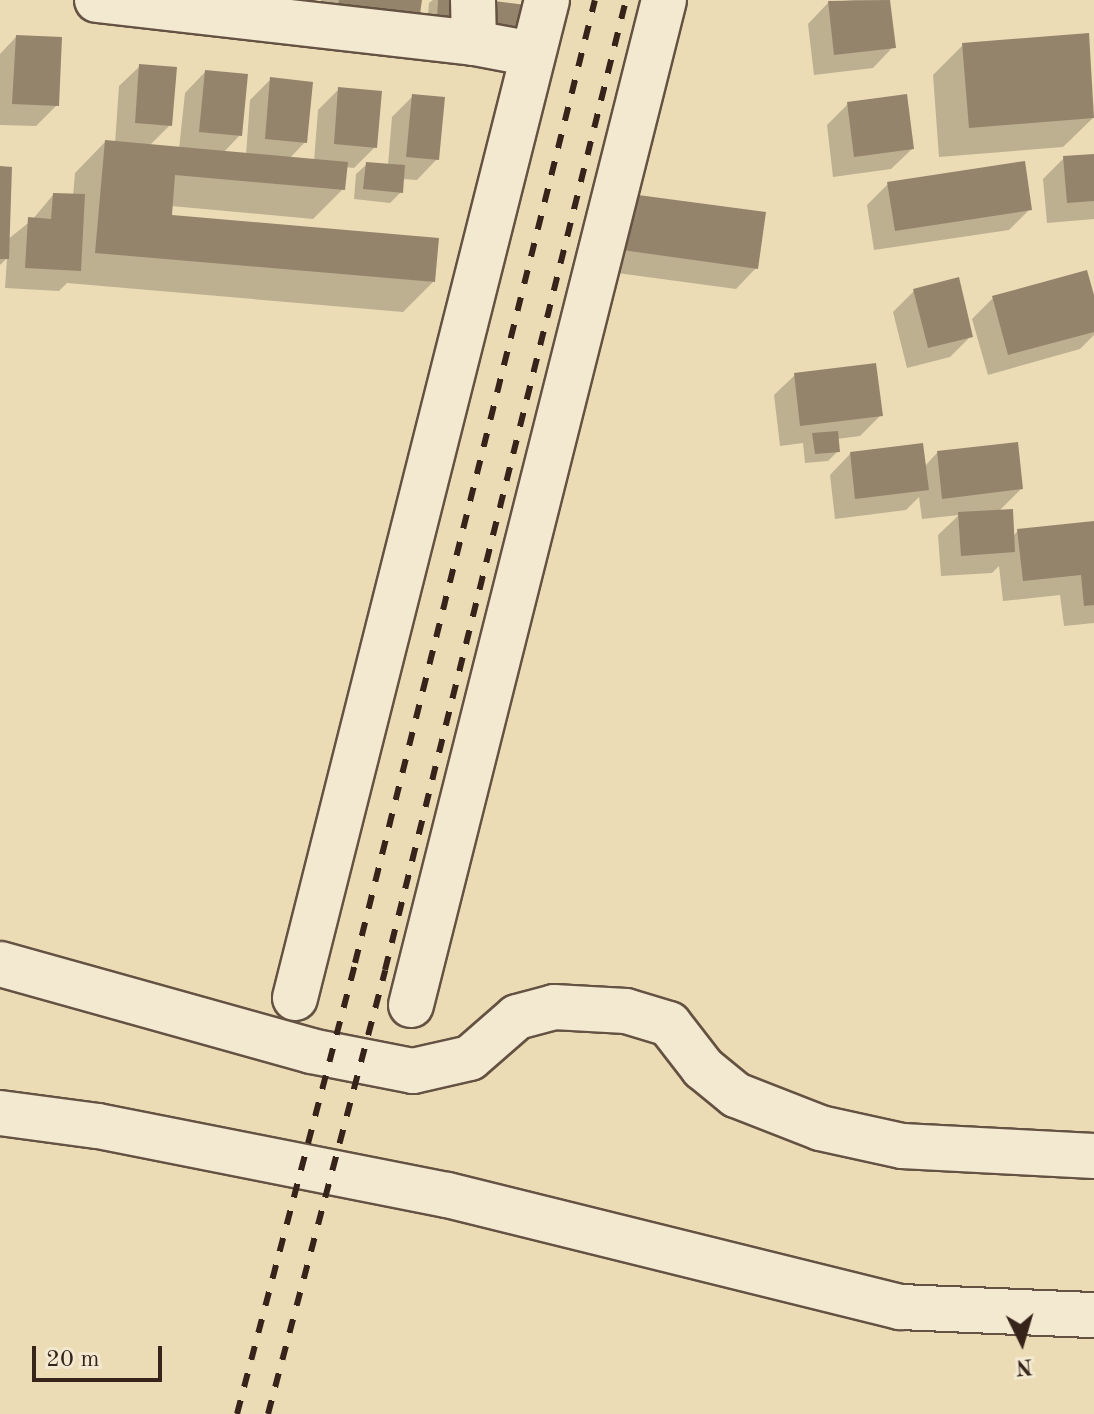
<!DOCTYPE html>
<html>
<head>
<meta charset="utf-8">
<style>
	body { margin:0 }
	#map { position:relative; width:1094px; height:1414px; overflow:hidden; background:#ecdcb6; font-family:"Old Standard TT",serif }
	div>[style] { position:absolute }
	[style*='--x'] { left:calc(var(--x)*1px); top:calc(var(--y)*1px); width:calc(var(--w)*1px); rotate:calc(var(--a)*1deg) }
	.shadow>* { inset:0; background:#0003 }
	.building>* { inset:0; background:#95846c }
	.roads { filter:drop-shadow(2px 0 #645242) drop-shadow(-2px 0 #645242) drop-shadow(0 2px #645242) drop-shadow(0 -2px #645242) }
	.minor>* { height:44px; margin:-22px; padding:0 22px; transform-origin:22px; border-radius:22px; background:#f3e8d0 }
	.rail>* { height:6px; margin-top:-3px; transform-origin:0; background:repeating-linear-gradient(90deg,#36241b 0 14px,transparent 0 28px) }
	span { translate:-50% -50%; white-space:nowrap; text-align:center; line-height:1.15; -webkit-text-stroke:6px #f3e8d0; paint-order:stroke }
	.north { position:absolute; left:982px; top:1302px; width:80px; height:80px; -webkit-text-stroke:6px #f3e8d0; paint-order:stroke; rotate:175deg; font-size:22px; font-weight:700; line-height:32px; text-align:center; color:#36241b }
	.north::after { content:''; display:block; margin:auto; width:28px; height:36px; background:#36241b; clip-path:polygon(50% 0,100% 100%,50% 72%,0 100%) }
	.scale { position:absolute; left:32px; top:1346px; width:130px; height:36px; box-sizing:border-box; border:4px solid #36241b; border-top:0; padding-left:10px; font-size:24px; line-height:28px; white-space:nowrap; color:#36241b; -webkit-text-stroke:6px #f3e8d0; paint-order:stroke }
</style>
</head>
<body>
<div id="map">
	<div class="shadow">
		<div style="clip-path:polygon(321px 0,420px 0,418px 13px,397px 34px,318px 25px)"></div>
		<div style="clip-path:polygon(433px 0,460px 0,427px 30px,429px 3px)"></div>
		<div style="clip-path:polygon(853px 0,888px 0,893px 47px,873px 68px,814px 75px,808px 24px,828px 3px)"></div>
		<div style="clip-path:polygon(16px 37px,57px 105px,36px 126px,0 125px,0 54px)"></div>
		<div style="clip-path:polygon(963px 45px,1094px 117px,1063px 147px,939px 157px,933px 75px)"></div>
		<div style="clip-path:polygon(140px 66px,170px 125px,149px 146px,179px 149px,185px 93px,205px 72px,240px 135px,223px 153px,246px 155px,250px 100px,271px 79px,305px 142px,289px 159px,314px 161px,318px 110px,339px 89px,375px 147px,354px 168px,345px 167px,343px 189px,313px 219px,171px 206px,170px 217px,433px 282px,403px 312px,67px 283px,59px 291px,5px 288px,7px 258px,0 265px,0 168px,7px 240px,32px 220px,53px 195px,73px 196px,75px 173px,105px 142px,115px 143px,119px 86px)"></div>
		<div style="clip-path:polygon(413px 96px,437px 159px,417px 180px,402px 179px,401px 192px,390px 203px,354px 199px,356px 174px,367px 164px,388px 165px,392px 117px)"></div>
		<div style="clip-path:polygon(848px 104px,912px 149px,891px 169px,833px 177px,827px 125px)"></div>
		<div style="clip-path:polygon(1094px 156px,1094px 219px,1047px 223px,1043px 179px,1064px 158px)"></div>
		<div style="clip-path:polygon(888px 184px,1030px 209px,1009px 230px,874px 250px,867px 205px)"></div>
		<div style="clip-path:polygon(624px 195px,756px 268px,736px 289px,595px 270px)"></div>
		<div style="clip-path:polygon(914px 291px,971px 336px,950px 357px,907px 368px,893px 312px)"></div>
		<div style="clip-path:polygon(993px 298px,1094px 303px,1094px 335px,1080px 349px,988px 375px,972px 319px)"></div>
		<div style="clip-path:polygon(795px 375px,880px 416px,860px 436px,837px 439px,838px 451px,828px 461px,805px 463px,803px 443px,780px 446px,774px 395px)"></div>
		<div style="clip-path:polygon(937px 453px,1021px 489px,998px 512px,1012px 537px,1018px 531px,1094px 523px,1094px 623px,1064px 626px,1060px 595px,1003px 601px,999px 566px,992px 573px,941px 576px,938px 535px,959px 515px,922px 519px,919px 497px,906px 510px,835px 519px,830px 475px,850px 454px,924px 467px)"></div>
	</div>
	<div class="building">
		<div style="clip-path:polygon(339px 0,422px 0,420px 14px,338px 5px)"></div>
		<div style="clip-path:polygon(438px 0,462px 0,460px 22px,437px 20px)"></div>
		<div style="clip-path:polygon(486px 0,526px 5px,522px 30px,482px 23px)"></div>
		<div style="clip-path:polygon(890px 0,896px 48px,834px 55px,828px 1px)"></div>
		<div style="clip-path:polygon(1089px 33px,1094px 118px,969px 128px,962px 43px)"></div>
		<div style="clip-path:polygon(16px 35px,62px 37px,59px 106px,12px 104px)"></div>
		<div style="clip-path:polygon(139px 64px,177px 67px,172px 126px,135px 123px)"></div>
		<div style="clip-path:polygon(205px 70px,248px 74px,242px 136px,199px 132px)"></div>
		<div style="clip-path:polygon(270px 77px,313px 82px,307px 143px,265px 139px)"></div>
		<div style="clip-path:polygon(338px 87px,382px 91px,377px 148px,334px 144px)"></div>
		<div style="clip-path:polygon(412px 94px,445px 97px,439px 160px,406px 157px)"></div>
		<div style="clip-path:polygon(907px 94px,914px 149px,854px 157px,847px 102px)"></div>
		<div style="clip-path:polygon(105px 140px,348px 162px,345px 190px,175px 175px,172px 215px,439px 238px,435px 282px,95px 253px)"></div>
		<div style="clip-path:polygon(1094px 154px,1094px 201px,1067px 203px,1063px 156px)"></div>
		<div style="clip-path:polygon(1025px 161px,1032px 210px,895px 231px,887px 182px)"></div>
		<div style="clip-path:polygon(366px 162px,405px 165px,403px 193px,363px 189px)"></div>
		<div style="clip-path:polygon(0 166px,12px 167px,9px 259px,0 259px)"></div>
		<div style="clip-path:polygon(53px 193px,85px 194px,81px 271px,25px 268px,28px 217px,51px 219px)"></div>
		<div style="clip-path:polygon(623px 193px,766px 212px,758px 269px,615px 249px)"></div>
		<div style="clip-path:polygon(1087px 270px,1094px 295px,1094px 332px,1008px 355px,992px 296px)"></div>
		<div style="clip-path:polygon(959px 277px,973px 337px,928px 348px,913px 289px)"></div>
		<div style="clip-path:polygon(876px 363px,883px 416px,800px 426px,794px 373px)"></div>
		<div style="clip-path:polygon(838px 431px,840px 452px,815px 454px,812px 433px)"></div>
		<div style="clip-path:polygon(1018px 442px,1023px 489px,942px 499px,937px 451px)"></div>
		<div style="clip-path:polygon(923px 443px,929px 490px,855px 499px,850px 452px)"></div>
		<div style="clip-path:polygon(1013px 509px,1015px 552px,961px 556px,958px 512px)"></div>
		<div style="clip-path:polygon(1094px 521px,1094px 605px,1084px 606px,1081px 575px,1023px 581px,1017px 529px)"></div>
	</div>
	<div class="roads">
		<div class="minor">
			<div style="--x:97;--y:0;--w:379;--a:6.5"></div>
			<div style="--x:474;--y:43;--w:59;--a:10.7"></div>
			<div style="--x:473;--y:0;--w:43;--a:88.7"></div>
			<div style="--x:0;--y:964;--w:323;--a:15.6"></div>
			<div style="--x:311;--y:1051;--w:104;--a:11.1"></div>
			<div style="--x:413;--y:1071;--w:58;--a:-12.8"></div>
			<div style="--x:470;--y:1058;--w:62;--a:-41.1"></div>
			<div style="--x:517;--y:1017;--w:38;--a:-15"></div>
			<div style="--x:554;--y:1007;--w:72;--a:3.2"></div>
			<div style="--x:626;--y:1011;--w:45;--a:16.8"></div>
			<div style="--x:669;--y:1024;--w:56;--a:52.3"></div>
			<div style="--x:703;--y:1068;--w:43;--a:39.3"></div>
			<div style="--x:736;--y:1095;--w:90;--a:21.4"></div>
			<div style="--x:820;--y:1128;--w:84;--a:12.4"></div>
			<div style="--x:902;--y:1146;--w:192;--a:3"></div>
			<div style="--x:295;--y:998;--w:1029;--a:-75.83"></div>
			<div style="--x:411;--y:1005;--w:1036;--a:-75.87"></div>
			<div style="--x:0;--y:1113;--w:99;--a:7.6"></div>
			<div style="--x:98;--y:1126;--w:356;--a:11.2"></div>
			<div style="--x:447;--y:1195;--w:467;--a:13.9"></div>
			<div style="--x:900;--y:1307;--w:194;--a:2.4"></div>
		</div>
	</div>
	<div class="rail">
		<div style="--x:237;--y:1414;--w:466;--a:-75.3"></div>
		<div style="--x:355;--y:963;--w:992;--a:-76.01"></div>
		<div style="--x:268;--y:1414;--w:459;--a:-75.2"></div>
		<div style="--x:385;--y:970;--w:999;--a:-76.05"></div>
	</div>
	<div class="north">N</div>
	<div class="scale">20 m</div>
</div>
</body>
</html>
